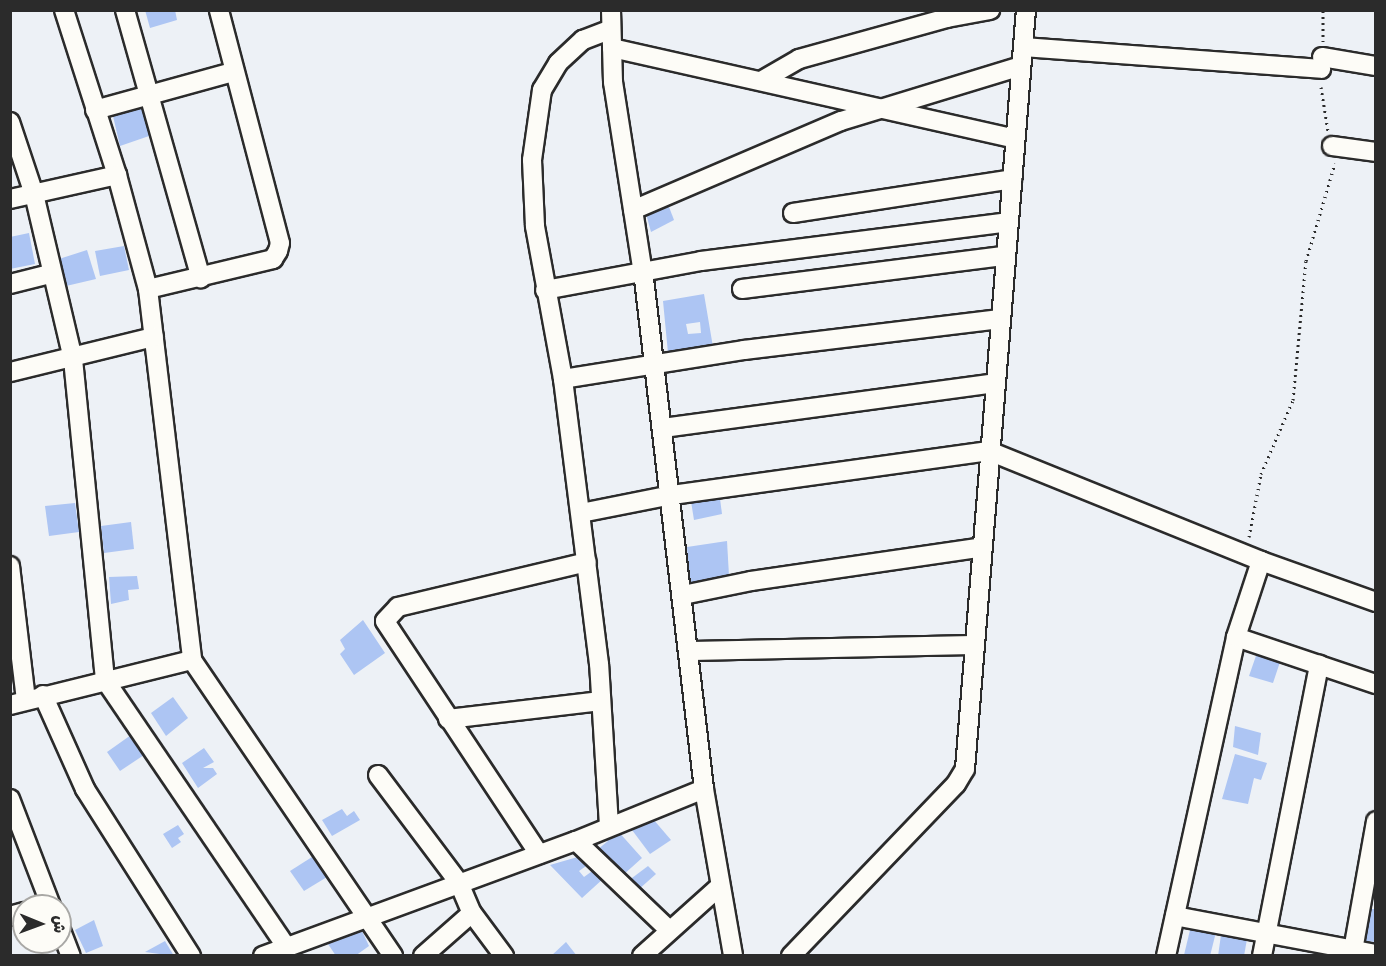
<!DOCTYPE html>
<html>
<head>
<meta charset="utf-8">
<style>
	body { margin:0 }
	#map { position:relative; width:1386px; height:966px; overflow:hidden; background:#edf1f6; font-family:"Balsamiq Sans","Playpen Sans Arabic",sans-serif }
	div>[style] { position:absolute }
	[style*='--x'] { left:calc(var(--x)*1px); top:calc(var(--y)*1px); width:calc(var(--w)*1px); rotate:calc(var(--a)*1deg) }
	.building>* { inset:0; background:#adc5f3 }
	.path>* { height:3px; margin-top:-1.5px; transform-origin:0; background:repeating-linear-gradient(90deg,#2b2b2b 0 1.5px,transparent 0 6px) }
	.roads { filter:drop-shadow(2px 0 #2b2b2b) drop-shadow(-2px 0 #2b2b2b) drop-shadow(0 2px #2b2b2b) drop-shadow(0 -2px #2b2b2b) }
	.minor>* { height:18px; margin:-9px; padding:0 9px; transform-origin:9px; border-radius:9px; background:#fdfcf7 }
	span { translate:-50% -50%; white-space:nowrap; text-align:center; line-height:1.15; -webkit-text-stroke:6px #fdfcf7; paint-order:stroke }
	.frame { position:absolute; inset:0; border:12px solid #2b2b2b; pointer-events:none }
	.north { position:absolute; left:12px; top:894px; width:60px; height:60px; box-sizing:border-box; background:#fdfcf7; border:2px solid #a9a8a5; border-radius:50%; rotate:91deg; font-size:16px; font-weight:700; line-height:24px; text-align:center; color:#2b2b2b }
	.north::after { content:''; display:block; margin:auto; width:21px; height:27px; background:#2b2b2b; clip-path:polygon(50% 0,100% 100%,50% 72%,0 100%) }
</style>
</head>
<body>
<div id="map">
	<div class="building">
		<div style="clip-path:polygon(145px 10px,175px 10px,177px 20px,150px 28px)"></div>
		<div style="clip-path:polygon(143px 108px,152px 135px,120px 146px,113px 116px)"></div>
		<div style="clip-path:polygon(666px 199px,674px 220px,651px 232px,645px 210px)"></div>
		<div style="clip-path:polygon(29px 233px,35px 264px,10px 269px,10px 237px)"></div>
		<div style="clip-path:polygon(124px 246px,129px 270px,100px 276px,95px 251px)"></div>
		<div style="clip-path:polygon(87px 250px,96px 279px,66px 286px,59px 259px)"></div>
		<div style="clip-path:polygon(evenodd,704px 294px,713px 347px,668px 353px,663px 301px,704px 294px,700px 322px,701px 333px,688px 334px,686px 324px,700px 322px)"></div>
		<div style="clip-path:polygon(719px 491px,722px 514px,694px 520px,690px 495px)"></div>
		<div style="clip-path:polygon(75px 503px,79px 532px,49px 536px,45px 506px)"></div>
		<div style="clip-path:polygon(131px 522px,134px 549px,104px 553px,101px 526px)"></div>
		<div style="clip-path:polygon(727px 541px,729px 576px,690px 584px,687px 547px)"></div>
		<div style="clip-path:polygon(137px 576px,139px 589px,128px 590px,129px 600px,111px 604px,109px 577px)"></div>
		<div style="clip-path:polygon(363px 620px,385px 653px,354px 675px,340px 654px,345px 649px,340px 640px)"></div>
		<div style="clip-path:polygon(1258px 650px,1281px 659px,1273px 683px,1249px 676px)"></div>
		<div style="clip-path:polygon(173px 697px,188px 718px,166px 736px,151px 713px)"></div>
		<div style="clip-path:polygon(1235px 726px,1261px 733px,1258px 755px,1233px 747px)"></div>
		<div style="clip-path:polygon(131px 735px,144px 755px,120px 771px,107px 752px)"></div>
		<div style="clip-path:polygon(204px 748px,214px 762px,203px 768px,213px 768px,217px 774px,198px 788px,182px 763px)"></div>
		<div style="clip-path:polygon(1235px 754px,1267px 763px,1261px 780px,1254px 778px,1248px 804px,1222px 799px)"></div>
		<div style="clip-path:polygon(342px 809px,347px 816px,354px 811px,360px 820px,332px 836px,322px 820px)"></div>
		<div style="clip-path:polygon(653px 819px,671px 840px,650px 854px,632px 830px)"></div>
		<div style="clip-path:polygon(178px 825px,184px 834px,178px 838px,181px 842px,172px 848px,163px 834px)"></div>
		<div style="clip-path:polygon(617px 830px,642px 858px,622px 876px,597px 850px,608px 841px,605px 838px)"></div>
		<div style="clip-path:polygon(581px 856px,589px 864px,579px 871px,584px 877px,595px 869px,604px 878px,582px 898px,550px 865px)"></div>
		<div style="clip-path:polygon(312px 857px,327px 877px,304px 891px,290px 871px)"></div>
		<div style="clip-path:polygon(648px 866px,656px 874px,638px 890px,628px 881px)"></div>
		<div style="clip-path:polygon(1369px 909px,1376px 909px,1376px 942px,1366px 941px)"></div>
		<div style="clip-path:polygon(94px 920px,103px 946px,86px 953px,75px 930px)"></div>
		<div style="clip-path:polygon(1191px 926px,1216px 932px,1210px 956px,1184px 955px)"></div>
		<div style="clip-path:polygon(362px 931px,369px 946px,355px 956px,336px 956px,328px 944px)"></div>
		<div style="clip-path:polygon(1221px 935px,1247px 939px,1244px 956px,1218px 956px)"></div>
		<div style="clip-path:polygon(165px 941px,174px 956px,145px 952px)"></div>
		<div style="clip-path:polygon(566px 942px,577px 956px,551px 956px)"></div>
	</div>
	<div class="path">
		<div style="--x:1323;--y:42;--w:32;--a:-90"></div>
		<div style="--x:1321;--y:87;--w:45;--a:81"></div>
		<div style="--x:1249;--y:537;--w:64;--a:-79.2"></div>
		<div style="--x:1261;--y:474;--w:81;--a:-66.6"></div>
		<div style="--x:1293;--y:400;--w:140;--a:-84.7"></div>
		<div style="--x:1306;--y:261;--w:102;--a:-73.5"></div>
	</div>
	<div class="roads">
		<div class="minor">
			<div style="--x:64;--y:10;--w:173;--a:72.2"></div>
			<div style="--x:117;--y:175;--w:118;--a:74.8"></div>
			<div style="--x:148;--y:289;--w:374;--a:83.2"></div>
			<div style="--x:192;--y:660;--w:358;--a:55.8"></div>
			<div style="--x:125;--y:10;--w:279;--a:74.2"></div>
			<div style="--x:611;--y:10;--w:72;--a:88.4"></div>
			<div style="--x:613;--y:82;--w:199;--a:81.1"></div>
			<div style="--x:644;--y:279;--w:514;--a:83.29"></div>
			<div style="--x:704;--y:789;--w:169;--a:80.1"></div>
			<div style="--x:1023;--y:47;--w:299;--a:4.2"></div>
			<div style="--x:612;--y:48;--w:413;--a:12.7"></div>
			<div style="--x:1322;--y:57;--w:55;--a:9.5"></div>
			<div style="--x:761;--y:81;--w:44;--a:-30.1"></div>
			<div style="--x:799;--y:59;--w:154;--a:-15.5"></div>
			<div style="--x:947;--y:18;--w:44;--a:-10.5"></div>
			<div style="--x:95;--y:110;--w:143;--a:-15.4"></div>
			<div style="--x:10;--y:122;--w:76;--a:71.6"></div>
			<div style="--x:34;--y:194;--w:170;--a:76.7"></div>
			<div style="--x:73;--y:359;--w:323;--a:84.3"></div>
			<div style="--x:105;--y:680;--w:322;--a:55.8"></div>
			<div style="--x:1332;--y:146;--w:44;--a:7.8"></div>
			<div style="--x:10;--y:199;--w:110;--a:-12.6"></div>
			<div style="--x:633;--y:210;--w:226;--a:-23.2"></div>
			<div style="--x:841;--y:121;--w:188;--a:-17"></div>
			<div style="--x:793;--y:213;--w:222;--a:-8.8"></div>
			<div style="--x:10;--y:284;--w:41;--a:-14"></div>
			<div style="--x:148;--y:289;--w:129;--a:-13.5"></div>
			<div style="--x:273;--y:259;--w:9;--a:-58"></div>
			<div style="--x:278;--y:251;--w:8;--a:-76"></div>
			<div style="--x:280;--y:243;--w:241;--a:-104.7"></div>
			<div style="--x:742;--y:289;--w:265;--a:-7.2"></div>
			<div style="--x:545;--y:290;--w:159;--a:-10.5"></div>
			<div style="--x:701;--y:261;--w:309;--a:-7.2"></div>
			<div style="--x:10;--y:372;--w:148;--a:-13.7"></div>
			<div style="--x:563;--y:379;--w:183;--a:-9.1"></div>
			<div style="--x:744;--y:350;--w:258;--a:-6.9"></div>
			<div style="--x:663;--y:428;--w:335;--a:-7.7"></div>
			<div style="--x:581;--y:513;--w:93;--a:-11.2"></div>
			<div style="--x:672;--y:495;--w:320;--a:-7.9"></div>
			<div style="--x:989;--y:451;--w:293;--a:22"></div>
			<div style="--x:1261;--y:561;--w:122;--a:19.6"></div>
			<div style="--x:10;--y:566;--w:135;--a:83.2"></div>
			<div style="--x:683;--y:595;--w:69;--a:-11.6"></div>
			<div style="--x:751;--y:581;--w:234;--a:-8.3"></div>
			<div style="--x:1236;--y:637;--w:148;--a:18.6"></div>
			<div style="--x:689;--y:651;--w:286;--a:-1.2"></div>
			<div style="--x:43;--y:695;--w:103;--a:65.9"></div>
			<div style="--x:85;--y:789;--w:198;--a:57.6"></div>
			<div style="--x:10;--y:705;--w:187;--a:-13.9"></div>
			<div style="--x:448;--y:719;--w:154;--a:-6.7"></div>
			<div style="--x:378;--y:775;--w:135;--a:53.1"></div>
			<div style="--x:459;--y:883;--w:33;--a:67"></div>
			<div style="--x:472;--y:913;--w:54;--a:53.3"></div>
			<div style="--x:10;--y:799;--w:115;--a:69"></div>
			<div style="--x:609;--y:826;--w:162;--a:-93.5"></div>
			<div style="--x:599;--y:664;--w:287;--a:-97.2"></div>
			<div style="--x:563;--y:379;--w:156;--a:-100.4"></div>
			<div style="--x:535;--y:226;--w:66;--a:-92.6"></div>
			<div style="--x:532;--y:160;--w:71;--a:-81.9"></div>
			<div style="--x:542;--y:90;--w:31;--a:-59"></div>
			<div style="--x:558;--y:63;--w:34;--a:-43"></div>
			<div style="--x:583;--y:40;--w:30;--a:-21"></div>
			<div style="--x:576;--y:841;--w:127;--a:43.7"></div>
			<div style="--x:539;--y:854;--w:279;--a:-123.5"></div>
			<div style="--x:385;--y:621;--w:19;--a:-47"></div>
			<div style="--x:398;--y:607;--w:194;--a:-13.4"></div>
			<div style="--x:10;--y:916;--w:15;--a:-16"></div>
			<div style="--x:1175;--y:916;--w:205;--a:10.7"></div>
			<div style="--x:60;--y:928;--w:30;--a:69"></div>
			<div style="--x:263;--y:956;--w:333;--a:-20.2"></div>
			<div style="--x:576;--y:841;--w:138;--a:-22.1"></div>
			<div style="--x:423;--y:956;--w:65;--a:-41.3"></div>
			<div style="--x:642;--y:956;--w:105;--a:-41.9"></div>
			<div style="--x:791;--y:956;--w:238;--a:-46.2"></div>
			<div style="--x:956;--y:784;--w:17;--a:-59"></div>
			<div style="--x:965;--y:769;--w:761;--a:-85.41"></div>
			<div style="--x:1166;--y:956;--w:327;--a:-77.6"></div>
			<div style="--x:1236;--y:637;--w:80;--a:-71.8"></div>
			<div style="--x:1262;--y:956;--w:297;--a:-78.9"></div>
			<div style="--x:1352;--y:956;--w:137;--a:-79.9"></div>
		</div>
	</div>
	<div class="frame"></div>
	<div class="north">ش</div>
</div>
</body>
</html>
